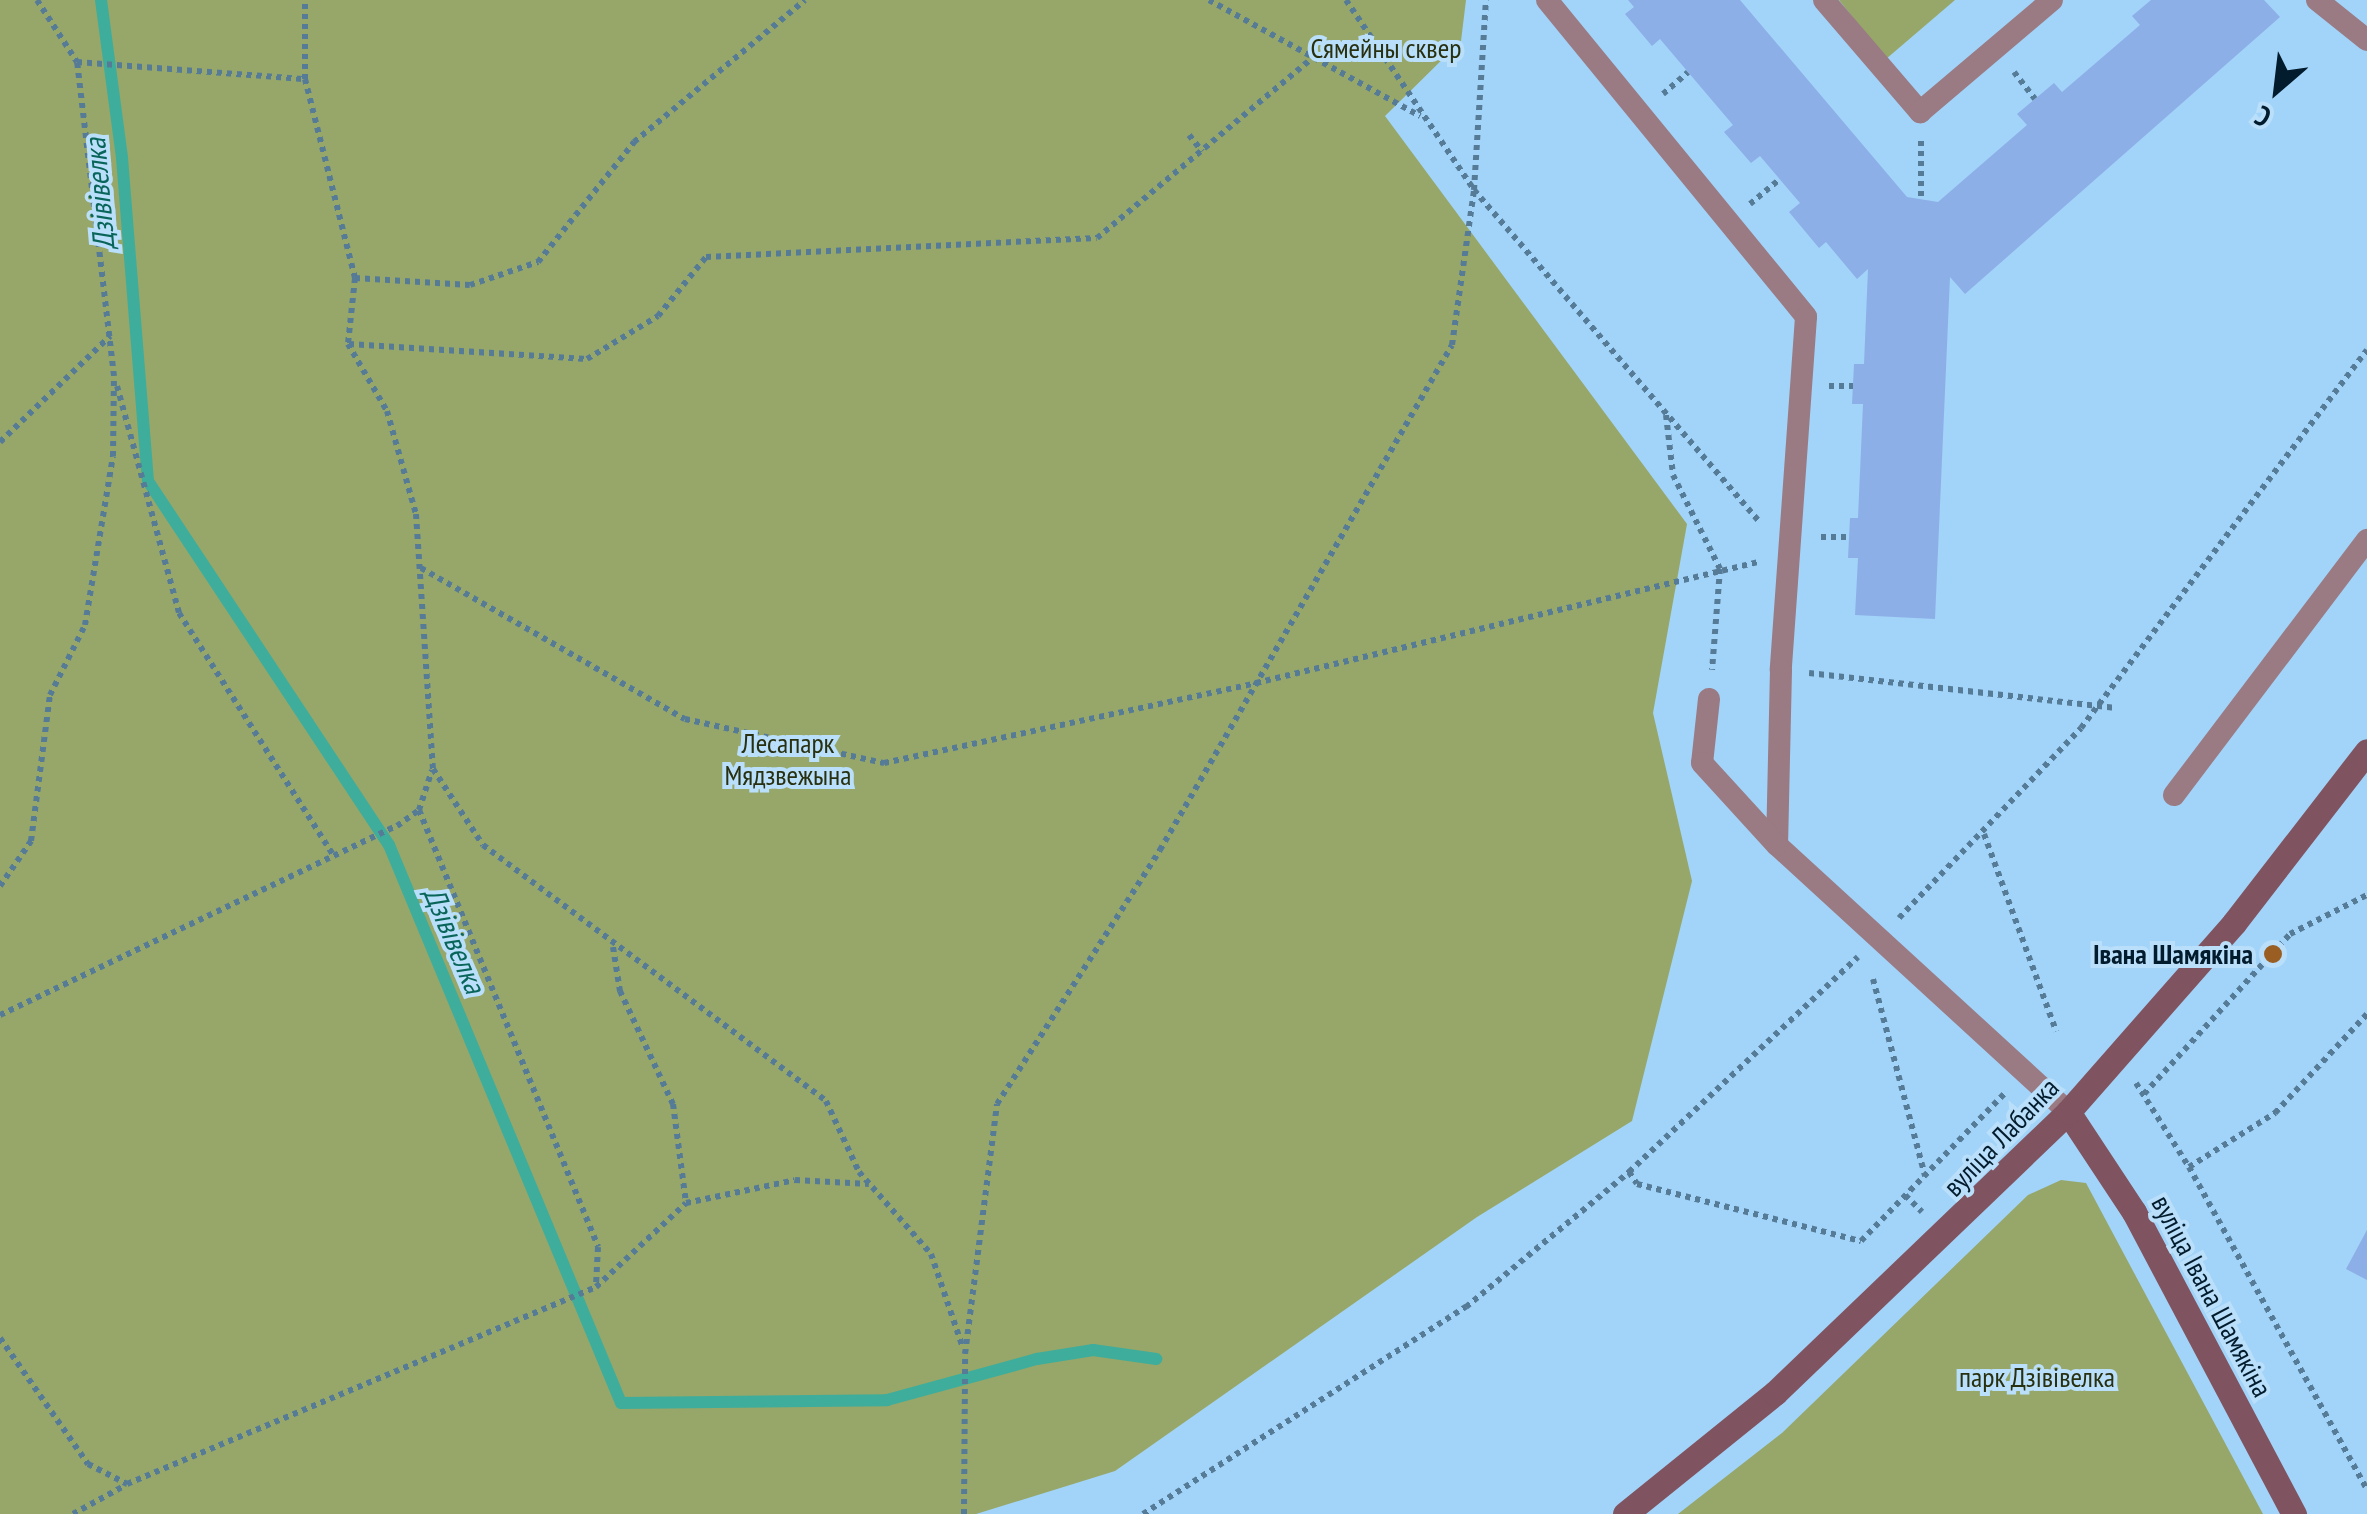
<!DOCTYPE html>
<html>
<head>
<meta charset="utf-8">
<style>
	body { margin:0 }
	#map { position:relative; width:2367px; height:1514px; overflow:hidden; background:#a2d3f8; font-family:"PT Sans Narrow",sans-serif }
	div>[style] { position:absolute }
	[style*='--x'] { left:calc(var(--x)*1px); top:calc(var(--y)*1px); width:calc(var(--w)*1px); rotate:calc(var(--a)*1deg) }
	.green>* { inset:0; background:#96a769 }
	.stream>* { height:12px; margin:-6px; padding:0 6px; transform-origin:6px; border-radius:6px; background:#3fad9c }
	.building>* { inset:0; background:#8dafe8 }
	.path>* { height:6px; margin-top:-3px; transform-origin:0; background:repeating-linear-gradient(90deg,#567b97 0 5px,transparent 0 10px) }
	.lane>* { height:22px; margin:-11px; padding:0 11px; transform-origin:11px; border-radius:11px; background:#9a7a83 }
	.secondary>* { height:25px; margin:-12.5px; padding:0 12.5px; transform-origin:12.5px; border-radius:12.5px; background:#805360 }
	.dots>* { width:28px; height:28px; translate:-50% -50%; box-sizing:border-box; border:5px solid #badffa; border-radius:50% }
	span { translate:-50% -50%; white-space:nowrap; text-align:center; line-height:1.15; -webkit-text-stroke:8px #badffa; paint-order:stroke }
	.park-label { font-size:28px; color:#28300f }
	.poi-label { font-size:28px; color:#031c2d; font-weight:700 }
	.right { translate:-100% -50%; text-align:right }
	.street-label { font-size:28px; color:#031c2d }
	.water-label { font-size:30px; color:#096559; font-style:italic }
	.north { position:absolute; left:2227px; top:40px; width:100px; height:100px; -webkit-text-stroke:8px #badffa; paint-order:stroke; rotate:208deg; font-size:28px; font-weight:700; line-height:40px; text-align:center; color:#031c2d }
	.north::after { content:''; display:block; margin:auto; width:35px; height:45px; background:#031c2d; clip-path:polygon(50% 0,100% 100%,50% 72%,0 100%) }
</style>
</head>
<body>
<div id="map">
	<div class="green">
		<div style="clip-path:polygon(0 0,1466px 0,1461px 41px,1385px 116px,1687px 524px,1653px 713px,1692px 881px,1632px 1121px,1477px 1217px,1115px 1471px,976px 1514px,0 1514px)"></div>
		<div style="clip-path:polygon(1839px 0,1955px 0,1886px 59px)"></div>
		<div style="clip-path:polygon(2061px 1180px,2086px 1183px,2263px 1514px,1678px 1514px,1782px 1433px,2028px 1195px)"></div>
	</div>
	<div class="stream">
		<div style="--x:101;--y:0;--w:159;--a:82.4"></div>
		<div style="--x:122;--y:158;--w:324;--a:85.4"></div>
		<div style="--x:148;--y:481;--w:437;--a:56.5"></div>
		<div style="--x:389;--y:845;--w:604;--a:67.42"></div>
		<div style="--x:621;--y:1403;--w:266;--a:-0.6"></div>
		<div style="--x:887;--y:1400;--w:156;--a:-15.3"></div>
		<div style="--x:1037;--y:1359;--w:57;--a:-9.1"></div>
		<div style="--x:1093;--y:1350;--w:64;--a:8.1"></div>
	</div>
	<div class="building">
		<div style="clip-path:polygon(1628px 0,1740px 0,1907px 197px,1938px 202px,2027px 125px,2017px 114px,2035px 99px,2054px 83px,2062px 92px,2140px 25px,2132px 16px,2151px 0,2264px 0,2280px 17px,1965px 294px,1950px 277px,1935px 619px,1855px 615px,1858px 558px,1848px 558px,1850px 518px,1858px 518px,1863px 404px,1852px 404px,1854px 364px,1864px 364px,1868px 269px,1857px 279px,1826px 242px,1819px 248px,1789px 212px,1800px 203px,1760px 156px,1751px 163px,1724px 132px,1733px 125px,1660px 39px,1652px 46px,1625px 14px,1634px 7px)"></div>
		<div style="clip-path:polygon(2367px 1230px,2367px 1280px,2346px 1269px)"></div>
	</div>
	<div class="path">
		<div style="--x:37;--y:0;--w:74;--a:57.2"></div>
		<div style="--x:77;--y:62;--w:229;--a:4.3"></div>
		<div style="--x:305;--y:79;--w:79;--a:-90"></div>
		<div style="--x:1209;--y:0;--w:241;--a:28.8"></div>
		<div style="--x:1346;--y:0;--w:229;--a:56"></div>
		<div style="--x:1474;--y:190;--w:437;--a:49.3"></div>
		<div style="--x:2014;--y:72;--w:34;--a:52"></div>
		<div style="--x:305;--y:79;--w:205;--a:75.9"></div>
		<div style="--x:355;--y:278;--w:66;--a:96.1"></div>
		<div style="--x:348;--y:344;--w:78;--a:59.8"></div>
		<div style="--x:387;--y:411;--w:107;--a:74.3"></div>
		<div style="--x:416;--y:514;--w:256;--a:86.2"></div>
		<div style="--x:433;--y:769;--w:91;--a:56.7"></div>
		<div style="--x:483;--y:845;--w:428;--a:36.7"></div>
		<div style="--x:826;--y:1101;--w:78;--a:65.1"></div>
		<div style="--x:859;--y:1172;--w:109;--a:48.7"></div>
		<div style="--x:931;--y:1254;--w:99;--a:71.2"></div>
		<div style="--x:1663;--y:94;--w:33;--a:-41"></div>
		<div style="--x:1189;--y:135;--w:21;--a:51"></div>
		<div style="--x:1921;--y:141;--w:59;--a:90"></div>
		<div style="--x:1750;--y:204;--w:39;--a:-40"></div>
		<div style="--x:355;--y:278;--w:115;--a:3.5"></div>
		<div style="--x:470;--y:285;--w:72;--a:-18.7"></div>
		<div style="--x:538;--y:262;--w:154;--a:-51.3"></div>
		<div style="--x:634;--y:142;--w:222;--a:-39.7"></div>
		<div style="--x:349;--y:344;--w:238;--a:3.6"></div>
		<div style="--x:587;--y:359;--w:83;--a:-31.2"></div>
		<div style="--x:658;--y:316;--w:76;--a:-50.9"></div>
		<div style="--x:706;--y:257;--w:391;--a:-2.8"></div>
		<div style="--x:1097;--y:238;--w:284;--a:-39.9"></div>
		<div style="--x:117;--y:386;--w:235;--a:74.7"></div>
		<div style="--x:179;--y:613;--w:288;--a:57.5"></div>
		<div style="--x:1829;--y:386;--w:24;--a:0"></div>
		<div style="--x:1666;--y:415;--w:60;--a:83.3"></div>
		<div style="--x:1673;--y:475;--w:105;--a:63.4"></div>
		<div style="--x:1720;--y:569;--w:101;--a:94.5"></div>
		<div style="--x:0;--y:442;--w:153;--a:-43.9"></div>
		<div style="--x:1821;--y:537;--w:28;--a:0"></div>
		<div style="--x:421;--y:568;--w:304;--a:29.8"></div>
		<div style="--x:685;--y:719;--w:204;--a:12.5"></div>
		<div style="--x:884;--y:763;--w:381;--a:-12.1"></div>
		<div style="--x:1256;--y:683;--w:516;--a:-13.55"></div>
		<div style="--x:1809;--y:673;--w:309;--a:6.5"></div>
		<div style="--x:419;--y:810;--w:472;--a:67.7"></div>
		<div style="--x:598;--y:1247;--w:39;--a:93"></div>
		<div style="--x:1984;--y:834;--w:210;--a:69.9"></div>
		<div style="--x:0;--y:886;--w:55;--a:-55.4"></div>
		<div style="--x:31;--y:841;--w:147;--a:-82.6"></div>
		<div style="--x:50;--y:695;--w:78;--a:-63.4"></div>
		<div style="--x:85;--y:625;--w:171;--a:-80.6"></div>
		<div style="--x:113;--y:456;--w:80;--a:-89.3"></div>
		<div style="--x:114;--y:376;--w:316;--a:-96.7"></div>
		<div style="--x:1899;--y:918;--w:263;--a:-46.2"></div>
		<div style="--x:2081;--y:728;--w:474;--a:-52.9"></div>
		<div style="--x:613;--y:947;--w:45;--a:81"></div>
		<div style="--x:620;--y:991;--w:125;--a:64.9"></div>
		<div style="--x:673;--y:1104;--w:100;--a:82.5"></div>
		<div style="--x:1873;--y:979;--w:204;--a:75.2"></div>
		<div style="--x:0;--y:1015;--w:440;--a:-25.5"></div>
		<div style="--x:397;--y:826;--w:27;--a:-36"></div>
		<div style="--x:419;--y:810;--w:42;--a:-72"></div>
		<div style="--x:2136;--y:1083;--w:99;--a:57.8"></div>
		<div style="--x:2189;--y:1167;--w:369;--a:61.1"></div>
		<div style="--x:2144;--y:1094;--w:217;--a:-47.6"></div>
		<div style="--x:2290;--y:934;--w:86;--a:-26.9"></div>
		<div style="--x:2189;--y:1167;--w:102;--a:-32.1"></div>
		<div style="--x:2275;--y:1113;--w:135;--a:-47.1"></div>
		<div style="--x:1629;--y:1172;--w:14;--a:56"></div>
		<div style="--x:1637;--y:1184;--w:231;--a:14.3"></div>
		<div style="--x:1861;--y:1241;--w:206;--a:-45.8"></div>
		<div style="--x:1905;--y:1195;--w:24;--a:45"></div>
		<div style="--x:0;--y:1338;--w:154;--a:55.1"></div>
		<div style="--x:88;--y:1464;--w:44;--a:27.1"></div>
		<div style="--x:127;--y:1484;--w:509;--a:-22.78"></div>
		<div style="--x:596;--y:1287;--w:123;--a:-43"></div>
		<div style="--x:686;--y:1203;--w:111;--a:-11.9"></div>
		<div style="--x:795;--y:1180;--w:74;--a:3.1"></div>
		<div style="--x:73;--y:1514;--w:60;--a:-28.7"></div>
		<div style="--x:964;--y:1514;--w:160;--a:-89.6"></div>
		<div style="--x:965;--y:1354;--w:252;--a:-82.7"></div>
		<div style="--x:997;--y:1104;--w:302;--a:-57.3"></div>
		<div style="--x:1160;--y:850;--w:583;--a:-59.96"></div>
		<div style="--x:1452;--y:345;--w:157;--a:-81.9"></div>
		<div style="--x:1474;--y:190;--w:190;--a:-86.4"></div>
		<div style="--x:1143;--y:1514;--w:384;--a:-32.7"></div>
		<div style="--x:1466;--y:1307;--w:212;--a:-39.6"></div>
		<div style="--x:1629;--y:1172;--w:314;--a:-43.2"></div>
	</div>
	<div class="lane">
		<div style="--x:1547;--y:0;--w:409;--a:50.7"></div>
		<div style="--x:1806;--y:317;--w:354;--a:94.1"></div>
		<div style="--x:1781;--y:670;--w:175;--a:91.3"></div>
		<div style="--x:1777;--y:845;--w:395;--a:42.5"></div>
		<div style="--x:1824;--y:0;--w:148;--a:49.4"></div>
		<div style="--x:1920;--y:112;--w:173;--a:-40.3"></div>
		<div style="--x:2317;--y:0;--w:64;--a:38.7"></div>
		<div style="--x:1709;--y:699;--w:64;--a:96.2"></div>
		<div style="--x:1702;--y:763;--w:111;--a:47.6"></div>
		<div style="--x:2174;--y:795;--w:320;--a:-52.9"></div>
	</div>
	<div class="secondary">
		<div style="--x:2068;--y:1112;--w:120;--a:56.6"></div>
		<div style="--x:2134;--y:1212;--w:342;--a:62.1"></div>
		<div style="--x:1625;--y:1514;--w:193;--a:-38.9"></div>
		<div style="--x:1775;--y:1393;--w:406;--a:-43.8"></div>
		<div style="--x:2068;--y:1112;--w:252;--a:-48.7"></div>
		<div style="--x:2234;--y:923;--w:217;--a:-52.3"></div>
	</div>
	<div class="dots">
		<div style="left:2273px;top:954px;background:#9b5e22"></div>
	</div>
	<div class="park-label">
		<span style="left:1386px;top:48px">Сямейны сквер</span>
		<span style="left:788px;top:759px">Лесапарк<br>Мядзвежына</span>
		<span style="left:2037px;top:1377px">парк Дзівівелка</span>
	</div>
	<div class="poi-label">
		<span class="right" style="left:2253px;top:954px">Івана Шамякіна</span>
	</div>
	<div class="street-label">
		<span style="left:2001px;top:1137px;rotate:-46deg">вуліца Лабанка</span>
		<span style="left:2212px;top:1296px;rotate:62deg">вуліца Івана Шамякіна</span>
	</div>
	<div class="water-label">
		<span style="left:99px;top:194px;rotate:-95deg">Дзівівелка</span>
		<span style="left:455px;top:940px;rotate:67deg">Дзівівелка</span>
	</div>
	<div class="north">С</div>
</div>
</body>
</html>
